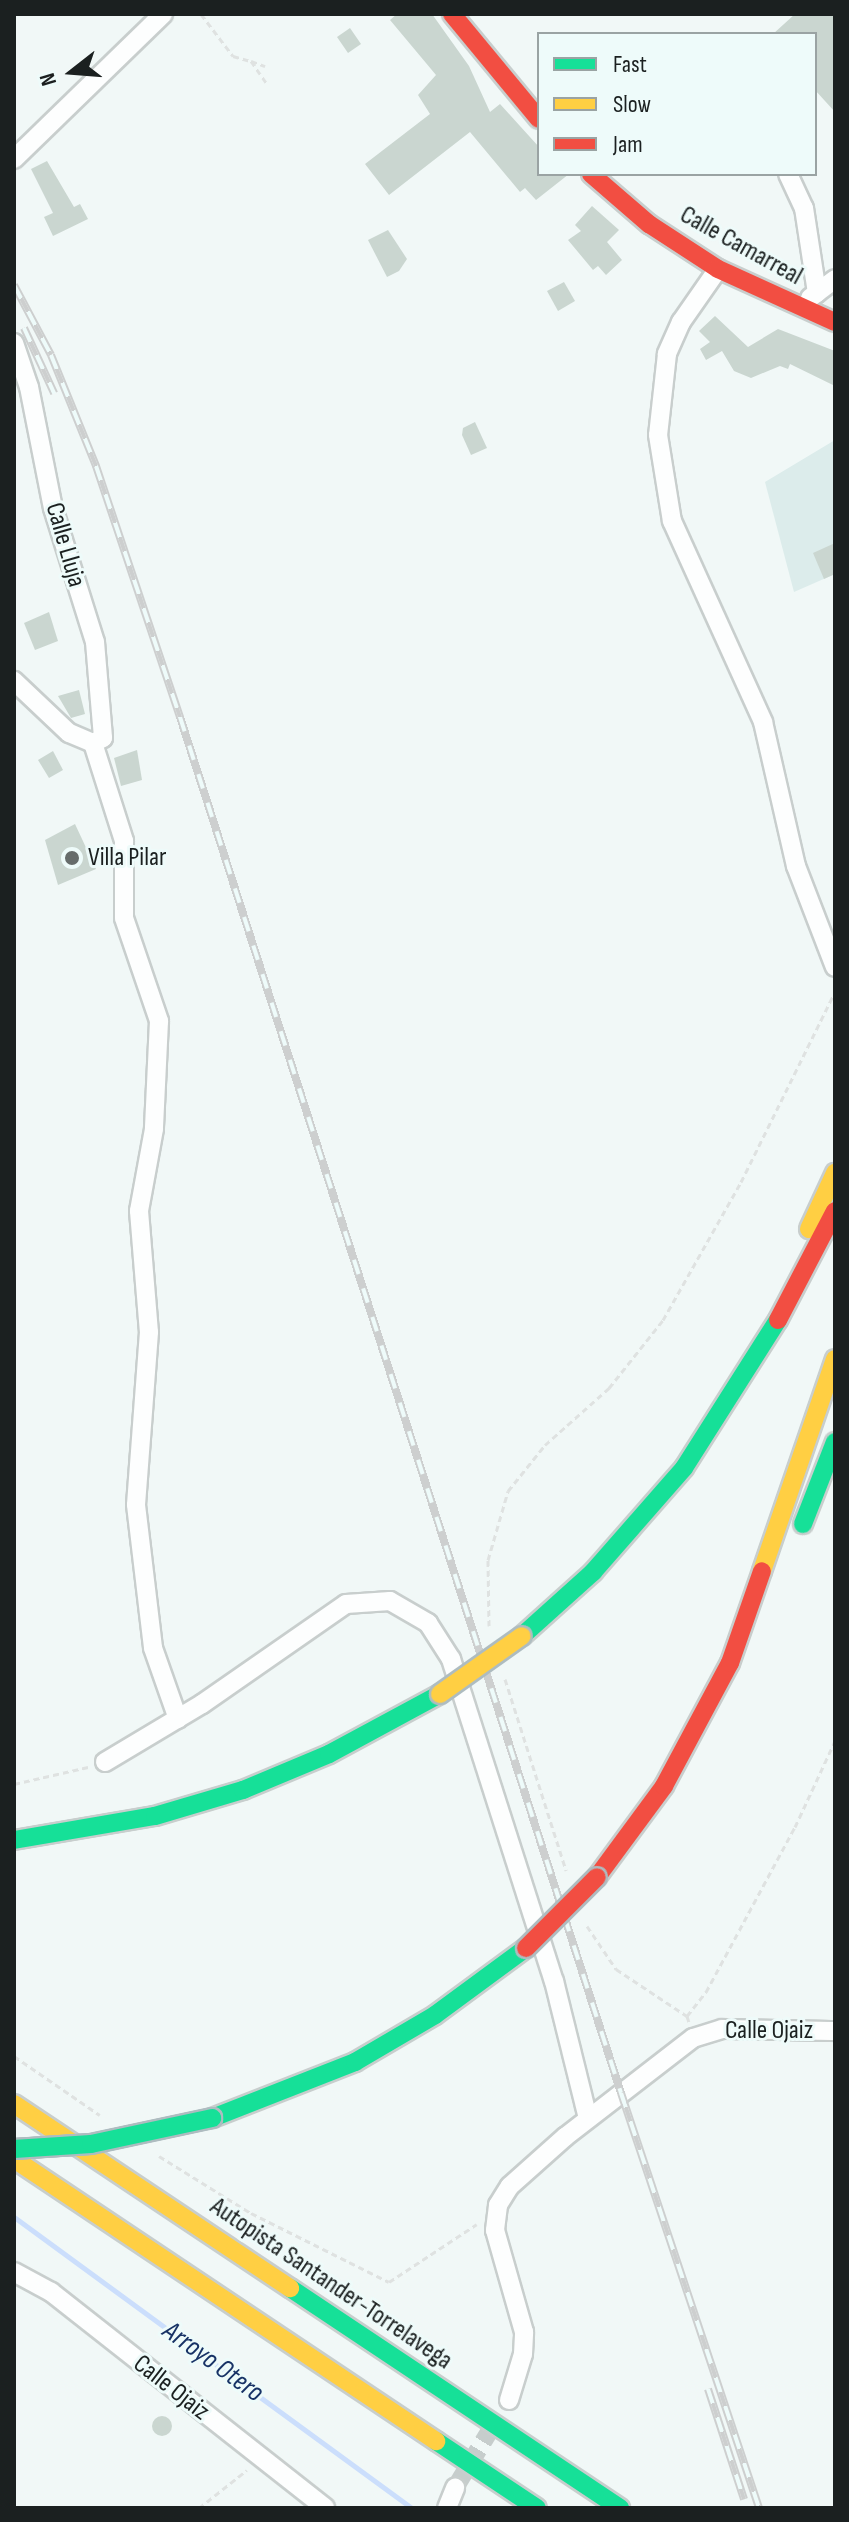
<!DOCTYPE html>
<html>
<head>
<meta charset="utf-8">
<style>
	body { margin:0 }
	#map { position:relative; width:849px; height:2522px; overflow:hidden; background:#f1f8f7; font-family:"Sofia Sans Condensed",sans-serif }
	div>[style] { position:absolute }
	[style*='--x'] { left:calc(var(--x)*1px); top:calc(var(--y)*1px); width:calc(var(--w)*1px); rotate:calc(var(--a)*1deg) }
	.built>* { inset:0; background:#dceceb }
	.stream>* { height:5px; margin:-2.5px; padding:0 2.5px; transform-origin:2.5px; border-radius:2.5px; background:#cbdefc }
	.building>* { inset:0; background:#cad6d0 }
	.round { border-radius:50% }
	.street-tunnel>* { height:18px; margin-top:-9px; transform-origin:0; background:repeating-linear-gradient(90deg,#c6cdcc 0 18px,transparent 0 27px) }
	.path>* { height:3px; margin-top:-1.5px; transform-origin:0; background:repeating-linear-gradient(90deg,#dfe2e1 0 6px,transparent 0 10px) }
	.roads { filter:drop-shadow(2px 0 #c8cecd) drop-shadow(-2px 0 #c8cecd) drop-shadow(0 2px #c8cecd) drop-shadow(0 -2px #c8cecd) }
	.street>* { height:18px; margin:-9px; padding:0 9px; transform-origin:9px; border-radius:9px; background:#fdfefe }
	.fast>* { height:18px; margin:-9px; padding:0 9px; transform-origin:9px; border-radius:9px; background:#16e098 }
	.slow>* { height:18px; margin:-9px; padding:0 9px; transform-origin:9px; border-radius:9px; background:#ffcf43 }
	.jam>* { height:18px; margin:-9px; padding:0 9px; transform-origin:9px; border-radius:9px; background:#f24e42 }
	.rail>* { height:8px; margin-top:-4px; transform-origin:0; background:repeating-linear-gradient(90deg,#eefbfa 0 15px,#cdcfcf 0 30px); box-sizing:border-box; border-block:2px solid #cdcfcf }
	.bridges { filter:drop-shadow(2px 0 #aebcc0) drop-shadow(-2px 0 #aebcc0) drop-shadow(0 2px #aebcc0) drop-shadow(0 -2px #aebcc0) }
	.fast-bridge>* { height:18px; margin:-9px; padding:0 9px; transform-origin:9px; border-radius:9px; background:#16e098 }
	.slow-bridge>* { height:18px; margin:-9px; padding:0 9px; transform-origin:9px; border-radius:9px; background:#ffcf43 }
	.jam-bridge>* { height:18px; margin:-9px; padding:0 9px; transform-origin:9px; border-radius:9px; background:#f24e42 }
	.dots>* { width:22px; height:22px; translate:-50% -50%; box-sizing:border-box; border:4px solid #eefbfa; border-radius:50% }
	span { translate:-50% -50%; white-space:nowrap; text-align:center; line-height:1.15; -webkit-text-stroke:6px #eefbfa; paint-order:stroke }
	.street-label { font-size:26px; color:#1b2020 }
	.poi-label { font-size:26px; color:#1b2020 }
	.left { translate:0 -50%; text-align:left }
	.water-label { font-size:28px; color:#183366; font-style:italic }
	.frame { position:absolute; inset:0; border:16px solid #1b2020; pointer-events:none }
	.legend { position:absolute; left:537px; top:32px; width:280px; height:144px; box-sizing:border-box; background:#eefbfa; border:2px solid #9aa3a3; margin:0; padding:10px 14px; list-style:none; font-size:24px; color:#1b2020 }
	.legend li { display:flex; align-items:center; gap:16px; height:40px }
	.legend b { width:40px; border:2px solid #9aa3a3 }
	.north { position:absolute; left:32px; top:32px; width:80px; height:80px; -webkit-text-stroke:6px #eefbfa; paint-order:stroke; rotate:253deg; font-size:22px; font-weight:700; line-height:32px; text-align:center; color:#1b2020 }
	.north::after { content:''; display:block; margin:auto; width:28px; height:36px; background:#1b2020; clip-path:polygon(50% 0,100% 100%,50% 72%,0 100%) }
</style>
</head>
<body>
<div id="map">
	<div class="built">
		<div style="clip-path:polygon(835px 440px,835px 574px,794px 592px,765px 482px)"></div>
	</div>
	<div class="stream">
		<div style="--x:14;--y:2217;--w:492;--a:36.2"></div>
	</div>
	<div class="building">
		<div style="clip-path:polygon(397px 14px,432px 14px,469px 66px,490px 112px,500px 104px,539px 147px,539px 174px,569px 174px,536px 200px,525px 188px,520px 192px,470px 132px,389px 195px,365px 164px,430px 114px,418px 95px,436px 75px,390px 20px)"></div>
		<div style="clip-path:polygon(795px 14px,835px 14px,835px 112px,815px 90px,815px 34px,773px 34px)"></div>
		<div style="clip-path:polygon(350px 28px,361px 44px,348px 53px,337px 37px)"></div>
		<div style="clip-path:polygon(47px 161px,74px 207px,80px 204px,88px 219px,53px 236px,44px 217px,53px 213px,31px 169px)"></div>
		<div style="clip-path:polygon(592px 206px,619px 230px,607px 242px,622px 260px,606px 275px,598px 266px,593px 270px,568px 240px,581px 231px,575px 225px)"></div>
		<div style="clip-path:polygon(388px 230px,407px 259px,399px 271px,387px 277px,368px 240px)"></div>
		<div style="clip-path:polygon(564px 282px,575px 301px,558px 311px,547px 291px)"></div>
		<div style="clip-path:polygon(715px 316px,748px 347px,778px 329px,835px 351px,835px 386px,790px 364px,788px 369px,780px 366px,751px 378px,734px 371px,722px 351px,706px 360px,700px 349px,710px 342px,699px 331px)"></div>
		<div style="clip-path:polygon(475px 422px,487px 448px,471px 455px,462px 435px,463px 428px)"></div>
		<div style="clip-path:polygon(835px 543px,835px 574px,824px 579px,813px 553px)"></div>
		<div style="clip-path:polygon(49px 612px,58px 641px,35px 650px,24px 623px)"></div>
		<div style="clip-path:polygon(79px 690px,85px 714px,71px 718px,58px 696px)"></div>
		<div style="clip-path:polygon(137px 750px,142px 780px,121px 786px,114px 758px)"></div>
		<div style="clip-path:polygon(53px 751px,63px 770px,49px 778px,38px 760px)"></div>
		<div style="clip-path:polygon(75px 824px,96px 869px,58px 885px,45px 840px)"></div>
		<div class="round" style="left:152px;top:2416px;width:20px;height:20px"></div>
	</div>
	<div class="street-tunnel">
		<div style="--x:455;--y:2488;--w:81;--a:-58.7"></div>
	</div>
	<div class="path">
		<div style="--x:201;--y:14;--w:53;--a:52.7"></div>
		<div style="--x:233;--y:56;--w:19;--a:16"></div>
		<div style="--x:251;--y:61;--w:29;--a:55"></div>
		<div style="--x:251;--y:61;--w:15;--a:20"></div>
		<div style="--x:489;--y:1626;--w:66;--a:-90.9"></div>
		<div style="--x:488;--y:1560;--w:72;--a:-73.8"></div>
		<div style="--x:508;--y:1491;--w:59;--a:-51.2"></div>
		<div style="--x:545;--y:1445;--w:86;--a:-41.7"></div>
		<div style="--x:609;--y:1388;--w:87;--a:-51.5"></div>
		<div style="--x:663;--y:1320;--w:159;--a:-60.5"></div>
		<div style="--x:741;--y:1182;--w:212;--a:-63.7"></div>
		<div style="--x:505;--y:1679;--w:201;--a:72.3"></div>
		<div style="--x:14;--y:1784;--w:76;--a:-12.9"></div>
		<div style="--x:587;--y:1926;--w:52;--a:56"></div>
		<div style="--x:616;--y:1969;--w:85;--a:33.5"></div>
		<div style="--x:687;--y:2016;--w:6;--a:72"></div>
		<div style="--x:687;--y:2016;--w:31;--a:-52"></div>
		<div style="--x:706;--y:1992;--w:187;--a:-61.7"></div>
		<div style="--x:795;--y:1827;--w:95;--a:-65.1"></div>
		<div style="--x:14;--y:2056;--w:104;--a:34.5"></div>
		<div style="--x:159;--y:2156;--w:108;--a:31.8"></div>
		<div style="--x:251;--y:2213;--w:154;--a:26.6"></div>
		<div style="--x:389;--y:2282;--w:105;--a:-33.4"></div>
		<div style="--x:199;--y:2508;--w:61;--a:-38.4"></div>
	</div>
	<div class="roads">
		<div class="street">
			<div style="--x:14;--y:159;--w:208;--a:-44.2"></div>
			<div style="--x:788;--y:174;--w:38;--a:65"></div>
			<div style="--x:804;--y:208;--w:86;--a:81.3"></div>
			<div style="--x:718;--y:269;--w:65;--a:124.9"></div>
			<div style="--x:681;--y:322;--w:35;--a:114"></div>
			<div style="--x:667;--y:354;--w:81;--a:96.3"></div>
			<div style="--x:658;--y:435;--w:87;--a:80.8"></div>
			<div style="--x:672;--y:521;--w:221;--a:65.6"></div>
			<div style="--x:763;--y:722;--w:148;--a:77.1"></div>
			<div style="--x:796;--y:866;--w:108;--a:68.9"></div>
			<div style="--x:810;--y:298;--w:31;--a:-37"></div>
			<div style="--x:14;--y:343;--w:46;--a:71.2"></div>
			<div style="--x:29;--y:387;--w:123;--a:78.8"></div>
			<div style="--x:53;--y:508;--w:140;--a:72.6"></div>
			<div style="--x:95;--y:642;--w:96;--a:85.2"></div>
			<div style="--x:103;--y:738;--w:11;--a:153"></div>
			<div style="--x:93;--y:743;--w:26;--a:-157"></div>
			<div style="--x:69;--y:733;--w:76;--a:-136.6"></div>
			<div style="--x:93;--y:743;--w:103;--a:72.4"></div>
			<div style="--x:124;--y:841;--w:77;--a:90"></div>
			<div style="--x:124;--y:918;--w:109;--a:71.2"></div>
			<div style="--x:159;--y:1021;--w:108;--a:92.7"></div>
			<div style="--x:154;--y:1129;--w:83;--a:100.4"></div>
			<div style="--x:139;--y:1211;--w:121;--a:85.3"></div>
			<div style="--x:149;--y:1332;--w:173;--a:94.3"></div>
			<div style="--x:136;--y:1505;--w:144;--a:83.2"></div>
			<div style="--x:153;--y:1648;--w:75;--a:70.6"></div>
			<div style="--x:105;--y:1762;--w:113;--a:-30.9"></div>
			<div style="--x:202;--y:1704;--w:175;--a:-34.8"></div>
			<div style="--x:346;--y:1604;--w:44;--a:-3.9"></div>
			<div style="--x:390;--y:1601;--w:44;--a:30.1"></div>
			<div style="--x:428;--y:1623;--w:43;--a:57.4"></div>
			<div style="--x:451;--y:1659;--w:338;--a:72.3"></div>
			<div style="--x:554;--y:1981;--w:141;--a:76.1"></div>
			<div style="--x:14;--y:2272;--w:42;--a:28.4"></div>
			<div style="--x:51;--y:2292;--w:349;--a:38.2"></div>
			<div style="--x:509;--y:2400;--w:48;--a:-73.1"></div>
			<div style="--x:523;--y:2354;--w:22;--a:-87"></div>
			<div style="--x:524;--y:2332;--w:106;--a:-105.9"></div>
			<div style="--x:495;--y:2230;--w:25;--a:-83"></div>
			<div style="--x:498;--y:2205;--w:22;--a:-58"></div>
			<div style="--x:510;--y:2186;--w:74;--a:-41.7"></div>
			<div style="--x:565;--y:2137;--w:162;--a:-37.7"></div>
			<div style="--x:693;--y:2038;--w:30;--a:-17"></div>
			<div style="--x:722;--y:2029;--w:113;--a:1"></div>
			<div style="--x:447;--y:2508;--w:22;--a:-68"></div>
		</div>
		<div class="fast">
			<div style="--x:803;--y:1524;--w:88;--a:-68.7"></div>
			<div style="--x:522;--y:1636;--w:96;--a:-42"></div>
			<div style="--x:593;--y:1572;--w:138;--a:-48.8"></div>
			<div style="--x:684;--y:1468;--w:175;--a:-57.6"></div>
			<div style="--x:14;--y:1840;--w:143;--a:-9.7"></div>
			<div style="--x:155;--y:1816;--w:92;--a:-16.5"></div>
			<div style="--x:243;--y:1790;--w:93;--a:-22.7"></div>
			<div style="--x:329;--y:1754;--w:126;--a:-28.4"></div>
			<div style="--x:212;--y:2118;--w:154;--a:-21.4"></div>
			<div style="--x:355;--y:2062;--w:93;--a:-30.4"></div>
			<div style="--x:435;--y:2015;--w:113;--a:-36.4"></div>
			<div style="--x:290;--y:2288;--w:397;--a:33.7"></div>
			<div style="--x:436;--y:2441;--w:121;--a:33.6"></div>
		</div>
		<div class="slow">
			<div style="--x:809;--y:1229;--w:62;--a:-65.1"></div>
			<div style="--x:762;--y:1571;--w:224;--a:-71"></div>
			<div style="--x:14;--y:2104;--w:332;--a:33.7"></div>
			<div style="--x:14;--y:2159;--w:508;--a:33.75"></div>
		</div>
		<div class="jam">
			<div style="--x:452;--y:14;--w:136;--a:50.4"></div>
			<div style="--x:591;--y:174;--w:77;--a:40.8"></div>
			<div style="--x:649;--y:224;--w:82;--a:33.1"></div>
			<div style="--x:718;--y:269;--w:128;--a:24.4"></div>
			<div style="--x:778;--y:1320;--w:123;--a:-62.4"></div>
			<div style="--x:597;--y:1877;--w:113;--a:-53.6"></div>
			<div style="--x:664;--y:1786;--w:140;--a:-61.8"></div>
			<div style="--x:730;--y:1663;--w:97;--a:-70.8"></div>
		</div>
	</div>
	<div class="rail">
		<div style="--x:14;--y:285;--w:79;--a:62.1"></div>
		<div style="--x:51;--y:355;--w:120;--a:67.9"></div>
		<div style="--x:96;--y:466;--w:265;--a:71.5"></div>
		<div style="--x:180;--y:717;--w:1445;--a:72.23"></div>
		<div style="--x:621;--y:2093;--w:437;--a:71.6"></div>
		<div style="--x:24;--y:328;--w:72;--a:65.2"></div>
		<div style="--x:708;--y:2389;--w:116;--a:71.9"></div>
	</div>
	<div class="bridges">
		<div class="fast-bridge">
			<div style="--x:14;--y:2149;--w:77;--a:-3.7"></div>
			<div style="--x:91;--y:2144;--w:124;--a:-12.1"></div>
		</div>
		<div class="slow-bridge">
			<div style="--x:440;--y:1694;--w:100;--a:-35.3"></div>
		</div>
		<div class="jam-bridge">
			<div style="--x:526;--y:1948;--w:100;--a:-45"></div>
		</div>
	</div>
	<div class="dots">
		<div style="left:72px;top:858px;background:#666c6b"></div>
	</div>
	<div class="street-label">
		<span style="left:741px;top:246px;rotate:29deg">Calle Camarreal</span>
		<span style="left:65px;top:545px;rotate:74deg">Calle Lluja</span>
		<span style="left:769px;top:2031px">Calle Ojaiz</span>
		<span style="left:331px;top:2284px;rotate:34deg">Autopista Santander-Torrelavega</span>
		<span style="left:171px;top:2388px;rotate:38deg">Calle Ojaiz</span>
	</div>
	<div class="poi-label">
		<span class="left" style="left:88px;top:858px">Villa Pilar</span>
	</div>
	<div class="water-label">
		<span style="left:213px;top:2362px;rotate:36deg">Arroyo Otero</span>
	</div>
	<div class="frame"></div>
	<ul class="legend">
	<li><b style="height:10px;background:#16e098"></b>Fast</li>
	<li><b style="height:10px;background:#ffcf43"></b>Slow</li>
	<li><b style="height:10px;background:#f24e42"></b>Jam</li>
	</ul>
	<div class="north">N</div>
</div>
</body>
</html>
